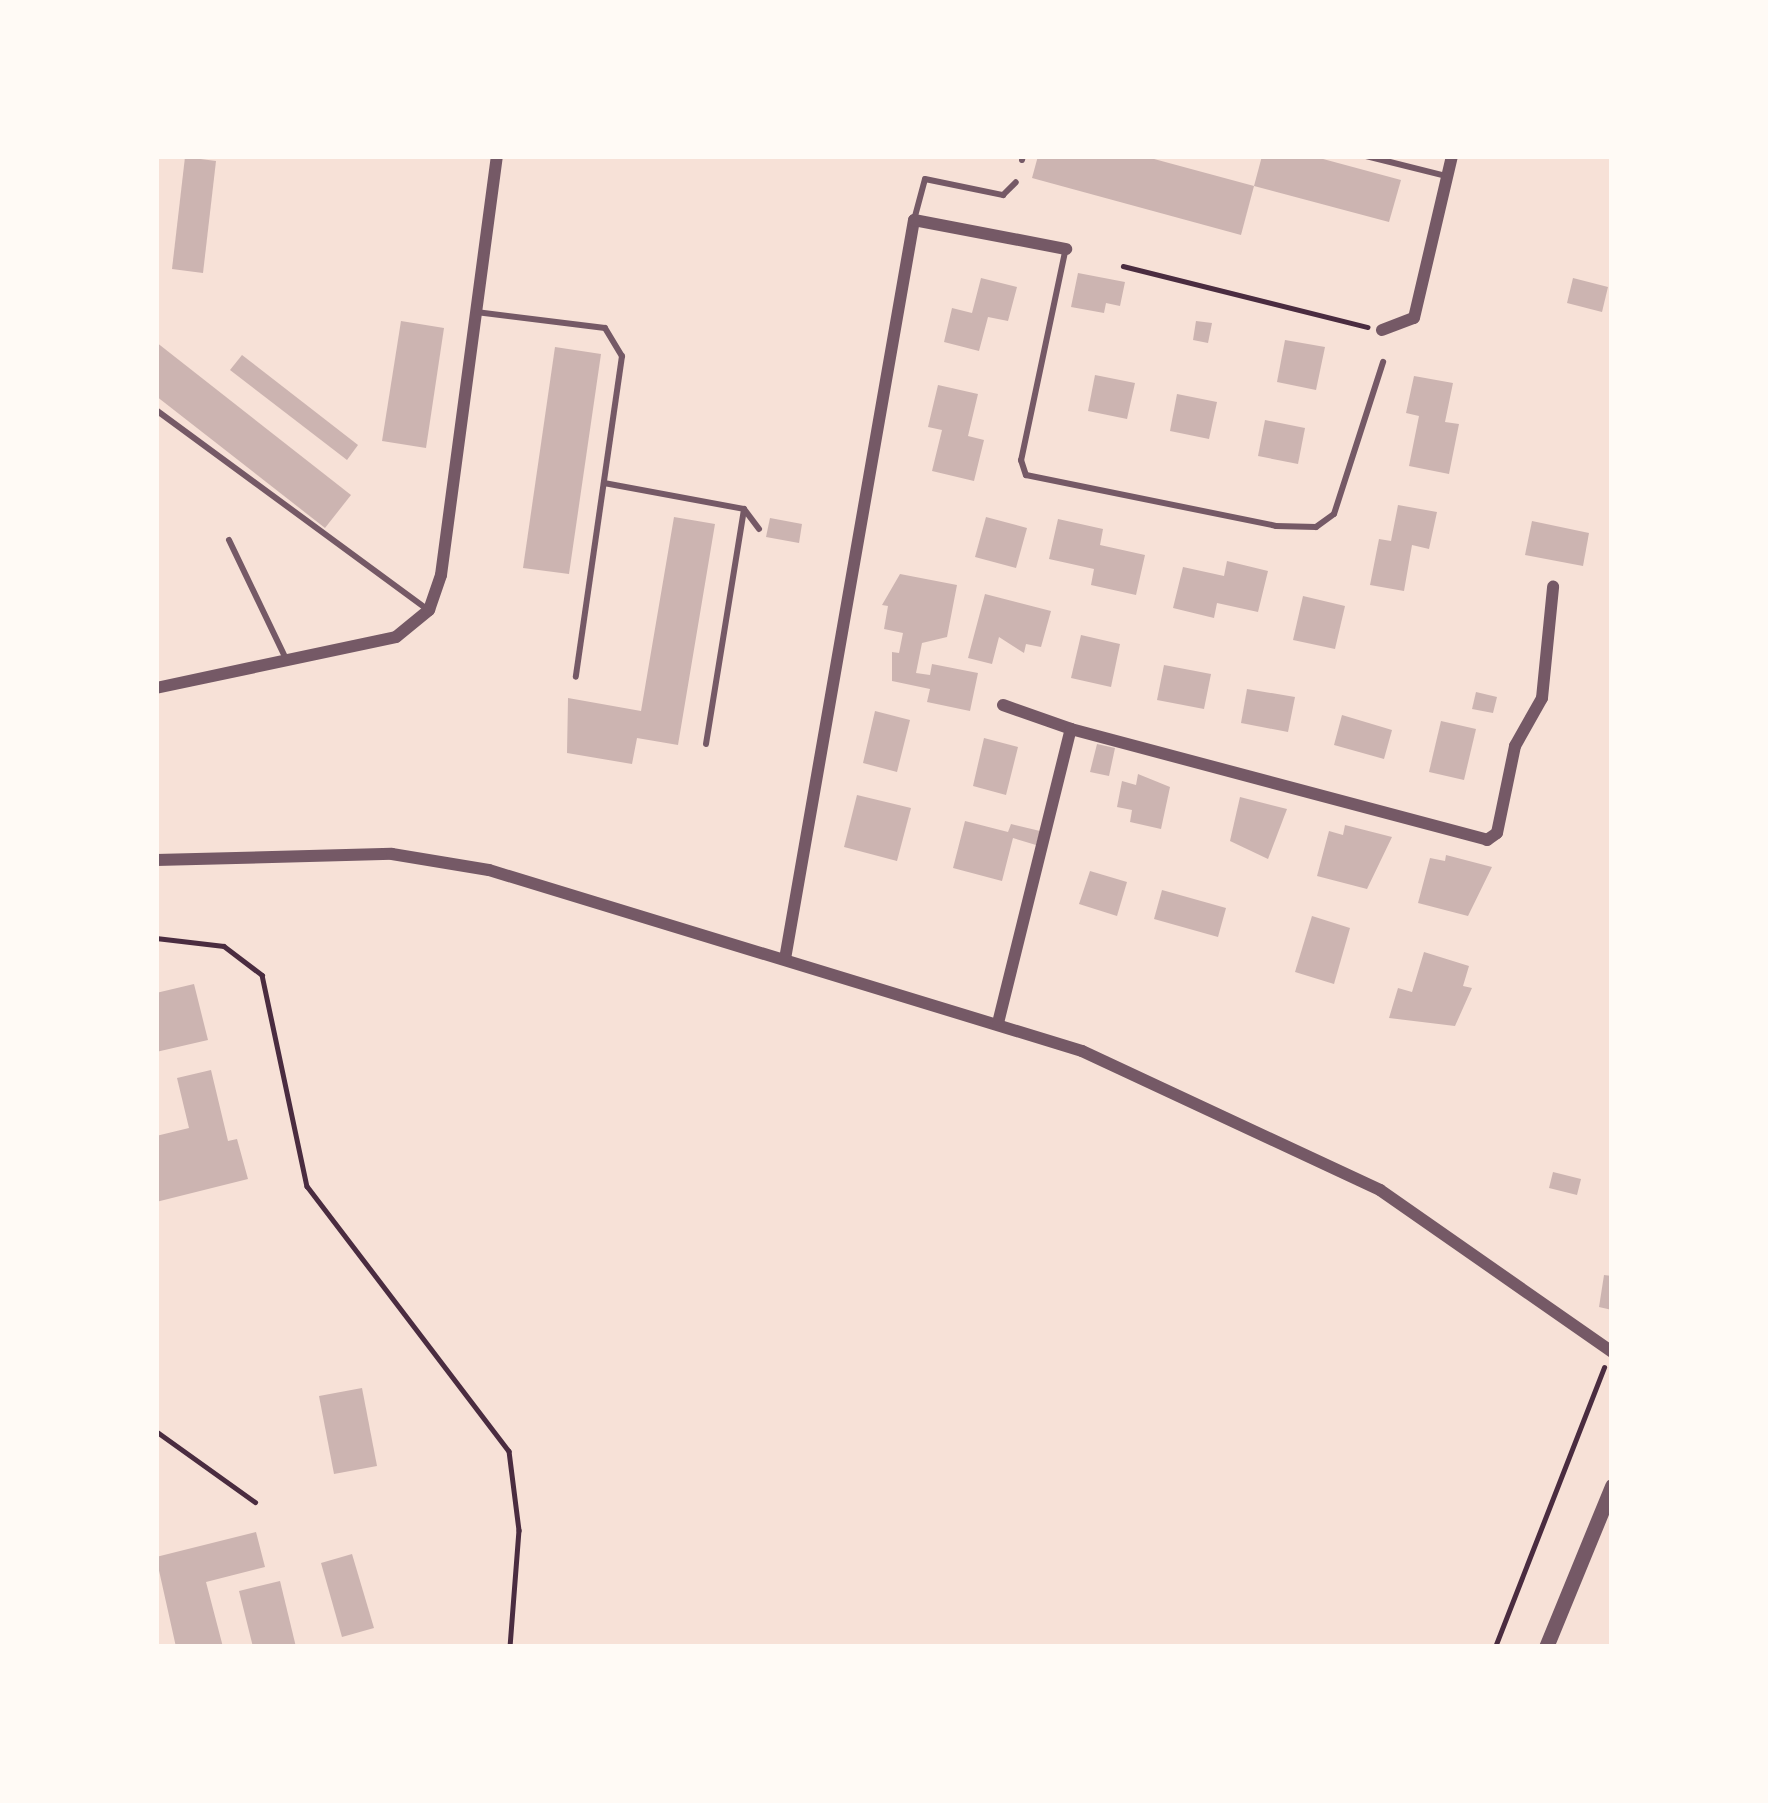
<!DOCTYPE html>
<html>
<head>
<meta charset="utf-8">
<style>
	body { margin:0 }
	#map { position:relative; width:1768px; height:1803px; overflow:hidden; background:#f7e1d7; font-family:Barlow,sans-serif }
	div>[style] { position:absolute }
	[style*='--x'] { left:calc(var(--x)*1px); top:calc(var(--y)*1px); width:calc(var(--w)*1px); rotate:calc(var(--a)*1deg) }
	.building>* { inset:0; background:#ccb4b1 }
	.path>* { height:4.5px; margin:-2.25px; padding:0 2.25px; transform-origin:2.25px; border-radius:2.25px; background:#4a2c40 }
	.service>* { height:6px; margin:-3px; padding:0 3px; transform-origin:3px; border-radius:3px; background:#755966 }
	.minor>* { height:12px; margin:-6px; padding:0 6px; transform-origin:6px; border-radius:6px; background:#755966 }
	.tertiary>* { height:15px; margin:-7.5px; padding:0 7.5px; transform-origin:7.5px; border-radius:7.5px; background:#755966 }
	span { translate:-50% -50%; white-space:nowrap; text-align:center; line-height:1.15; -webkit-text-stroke:12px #fffaf5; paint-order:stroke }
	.frame { position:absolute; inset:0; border:159px solid #fffaf5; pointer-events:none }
</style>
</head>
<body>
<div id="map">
	<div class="building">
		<div style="clip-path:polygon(1038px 156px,1143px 156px,1254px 186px,1241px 235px,1032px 178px)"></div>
		<div style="clip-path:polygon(1262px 156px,1312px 156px,1401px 180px,1389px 222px,1254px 186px)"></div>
		<div style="clip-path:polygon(185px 157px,216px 161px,203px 273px,172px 269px)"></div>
		<div style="clip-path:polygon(1078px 273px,1125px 282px,1120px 306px,1106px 303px,1104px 313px,1071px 307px)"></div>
		<div style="clip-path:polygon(981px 278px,1017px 287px,1008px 321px,988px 317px,979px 351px,944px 342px,952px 308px,972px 313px)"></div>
		<div style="clip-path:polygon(1573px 278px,1608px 287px,1602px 312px,1567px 303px)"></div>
		<div style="clip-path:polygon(401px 321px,444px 328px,426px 448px,382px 441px)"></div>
		<div style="clip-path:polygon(1196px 321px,1212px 323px,1208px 343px,1193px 340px)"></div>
		<div style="clip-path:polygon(1285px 340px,1325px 347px,1316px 390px,1277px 382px)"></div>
		<div style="clip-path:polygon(156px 342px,351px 495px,325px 528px,156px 396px)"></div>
		<div style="clip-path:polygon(555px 347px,601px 354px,569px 574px,523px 568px)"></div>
		<div style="clip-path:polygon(242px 355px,358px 445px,347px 460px,230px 370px)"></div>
		<div style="clip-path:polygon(1095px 375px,1135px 383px,1127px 419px,1088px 411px)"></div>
		<div style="clip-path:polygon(1414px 376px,1453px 383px,1445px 422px,1459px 424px,1449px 474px,1409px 466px,1419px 416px,1406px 413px)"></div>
		<div style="clip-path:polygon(938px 385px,978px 394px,968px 436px,984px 440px,974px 481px,932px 471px,942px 430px,928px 427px)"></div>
		<div style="clip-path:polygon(1177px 394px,1217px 402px,1209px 439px,1170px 431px)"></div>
		<div style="clip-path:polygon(1265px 420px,1305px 428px,1298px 464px,1258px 456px)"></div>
		<div style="clip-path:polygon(1398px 505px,1437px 512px,1429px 549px,1412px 545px,1404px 591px,1370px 585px,1379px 539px,1391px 541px)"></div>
		<div style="clip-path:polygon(674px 517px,715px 524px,678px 745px,637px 738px,632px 764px,567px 753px,568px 698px,641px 711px)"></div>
		<div style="clip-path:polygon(986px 517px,1027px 528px,1016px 568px,975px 557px)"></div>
		<div style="clip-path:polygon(770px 518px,802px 524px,799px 543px,766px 537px)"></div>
		<div style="clip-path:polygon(1058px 519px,1103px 529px,1100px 545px,1145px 555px,1136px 595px,1091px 585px,1094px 569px,1049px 559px)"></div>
		<div style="clip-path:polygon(1532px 521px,1589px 533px,1583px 566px,1525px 555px)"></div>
		<div style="clip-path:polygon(1227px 561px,1268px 571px,1258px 612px,1217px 603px,1214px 618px,1173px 608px,1183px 567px,1224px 576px)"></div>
		<div style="clip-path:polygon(900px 574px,957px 585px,947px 637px,922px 643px,916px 673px,930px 675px,932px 664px,978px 673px,970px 711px,927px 702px,930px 689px,892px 681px,892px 652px,899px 653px,903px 633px,884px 629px,888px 606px,882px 605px)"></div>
		<div style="clip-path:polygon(985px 594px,1051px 611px,1041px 647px,1026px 644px,1024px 653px,999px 637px,992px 664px,968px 658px)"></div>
		<div style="clip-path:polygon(1303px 596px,1345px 606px,1335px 649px,1293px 640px)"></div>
		<div style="clip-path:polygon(1081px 635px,1120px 644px,1111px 687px,1071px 678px)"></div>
		<div style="clip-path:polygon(1164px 665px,1211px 674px,1204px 709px,1157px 700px)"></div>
		<div style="clip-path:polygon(1247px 689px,1295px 697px,1288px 732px,1241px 723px)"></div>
		<div style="clip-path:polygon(1476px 692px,1497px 697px,1493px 713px,1472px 709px)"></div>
		<div style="clip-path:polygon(875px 711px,910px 720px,897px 772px,863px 763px)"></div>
		<div style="clip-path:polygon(1342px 715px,1392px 730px,1384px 759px,1334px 745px)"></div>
		<div style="clip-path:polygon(1441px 721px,1476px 729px,1464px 780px,1429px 772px)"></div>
		<div style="clip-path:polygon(984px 738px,1018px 747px,1006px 795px,973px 786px)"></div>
		<div style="clip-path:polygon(1097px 744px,1115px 748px,1109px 776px,1090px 772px)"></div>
		<div style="clip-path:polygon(1138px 774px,1170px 787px,1161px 829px,1130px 822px,1132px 810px,1117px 807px,1122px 781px,1136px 785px)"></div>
		<div style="clip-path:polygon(857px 795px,911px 808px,897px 861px,844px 847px)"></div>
		<div style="clip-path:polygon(1240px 797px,1287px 809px,1268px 859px,1230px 841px)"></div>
		<div style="clip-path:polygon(965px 821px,1008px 832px,1011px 824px,1040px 831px,1036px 845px,1013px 838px,1002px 881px,953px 868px)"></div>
		<div style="clip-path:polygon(1345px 825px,1392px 837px,1367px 889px,1317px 876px,1329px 831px,1343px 835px)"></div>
		<div style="clip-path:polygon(1446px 855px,1492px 867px,1468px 916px,1418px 903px,1430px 858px,1445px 861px)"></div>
		<div style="clip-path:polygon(1090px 871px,1127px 882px,1117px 916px,1079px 904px)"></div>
		<div style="clip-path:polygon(1162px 890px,1226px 908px,1218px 937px,1154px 919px)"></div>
		<div style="clip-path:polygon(1312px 916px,1350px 928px,1334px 984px,1295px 972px)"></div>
		<div style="clip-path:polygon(1424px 952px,1469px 966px,1463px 986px,1472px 988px,1455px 1026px,1389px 1018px,1398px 988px,1412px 992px)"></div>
		<div style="clip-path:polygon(194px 984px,208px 1040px,156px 1052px,156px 993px)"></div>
		<div style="clip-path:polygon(211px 1070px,228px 1141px,237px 1139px,248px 1179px,156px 1202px,156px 1136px,189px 1128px,177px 1078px)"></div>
		<div style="clip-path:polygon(1553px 1172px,1581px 1179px,1577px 1195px,1549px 1188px)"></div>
		<div style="clip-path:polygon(1604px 1275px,1612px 1276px,1612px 1310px,1599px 1307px)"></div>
		<div style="clip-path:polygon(362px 1388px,377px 1466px,334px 1474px,319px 1396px)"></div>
		<div style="clip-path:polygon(256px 1532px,265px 1567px,206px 1582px,223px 1647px,176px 1647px,156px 1557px)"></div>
		<div style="clip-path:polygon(352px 1554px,374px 1628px,342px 1637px,321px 1563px)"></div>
		<div style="clip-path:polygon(280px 1581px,296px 1647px,253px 1647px,239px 1591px)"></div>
	</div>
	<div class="path">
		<div style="--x:1123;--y:266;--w:252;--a:14"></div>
		<div style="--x:156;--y:938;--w:68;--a:6.7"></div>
		<div style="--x:224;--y:946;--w:48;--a:37.3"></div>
		<div style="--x:262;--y:975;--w:216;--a:78"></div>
		<div style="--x:307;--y:1186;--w:333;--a:52.7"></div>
		<div style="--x:509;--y:1451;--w:80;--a:82.8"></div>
		<div style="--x:519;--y:1530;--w:117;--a:94.4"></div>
		<div style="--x:156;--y:1431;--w:122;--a:35.6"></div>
		<div style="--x:1495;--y:1647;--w:300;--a:-68.7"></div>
	</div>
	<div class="service">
		<div style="--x:1191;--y:156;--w:34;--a:0"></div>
		<div style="--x:1366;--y:156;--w:82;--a:14"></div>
		<div style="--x:1022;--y:160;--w:4;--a:-76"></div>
		<div style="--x:914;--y:220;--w:42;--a:-75"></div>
		<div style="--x:925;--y:179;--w:80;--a:11.6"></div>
		<div style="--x:1003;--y:195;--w:18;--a:-45"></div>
		<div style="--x:1065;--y:252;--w:213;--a:101.9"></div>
		<div style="--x:1021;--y:460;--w:16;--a:72"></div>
		<div style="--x:1026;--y:475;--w:255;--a:11.5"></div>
		<div style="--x:1276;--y:526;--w:40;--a:1.4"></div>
		<div style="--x:1316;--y:527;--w:22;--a:-36"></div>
		<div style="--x:1334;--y:514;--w:160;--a:-72.1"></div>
		<div style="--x:476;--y:312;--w:130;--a:7.1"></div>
		<div style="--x:605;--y:328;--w:33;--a:59"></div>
		<div style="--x:622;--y:356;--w:324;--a:98.2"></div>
		<div style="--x:156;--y:410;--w:335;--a:36.3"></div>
		<div style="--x:604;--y:483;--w:142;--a:10.5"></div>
		<div style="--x:744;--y:509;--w:25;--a:53"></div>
		<div style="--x:229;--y:540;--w:132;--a:64.4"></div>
		<div style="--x:706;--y:744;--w:238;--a:-80.8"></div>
	</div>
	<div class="minor">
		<div style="--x:1382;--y:330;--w:34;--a:-21"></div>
		<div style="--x:1414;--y:318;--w:166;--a:-76.8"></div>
		<div style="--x:156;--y:688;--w:245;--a:-12"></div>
		<div style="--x:396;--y:637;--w:43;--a:-39.3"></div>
		<div style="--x:429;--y:610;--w:37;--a:-71"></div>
		<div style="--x:441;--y:575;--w:423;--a:-82.4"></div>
		<div style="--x:1003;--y:705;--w:72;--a:19.4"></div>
		<div style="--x:156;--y:860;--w:236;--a:-1.5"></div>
		<div style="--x:392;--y:854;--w:98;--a:9.4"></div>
		<div style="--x:489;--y:870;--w:620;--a:16.97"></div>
		<div style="--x:1082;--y:1051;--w:329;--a:25"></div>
		<div style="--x:1380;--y:1190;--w:283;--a:34.9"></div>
		<div style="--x:785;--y:959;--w:750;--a:-80.1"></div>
		<div style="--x:914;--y:220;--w:155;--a:10.8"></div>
		<div style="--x:998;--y:1023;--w:303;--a:-76.1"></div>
		<div style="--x:1071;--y:729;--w:431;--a:14.9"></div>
		<div style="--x:1487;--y:840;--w:12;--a:-35"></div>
		<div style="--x:1497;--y:833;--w:89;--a:-78.3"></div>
		<div style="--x:1515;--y:746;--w:55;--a:-60.6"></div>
		<div style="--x:1542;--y:698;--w:112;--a:-84.3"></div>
	</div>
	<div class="tertiary">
		<div style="--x:1546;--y:1647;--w:174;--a:-67.7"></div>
	</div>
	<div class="frame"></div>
</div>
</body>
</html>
